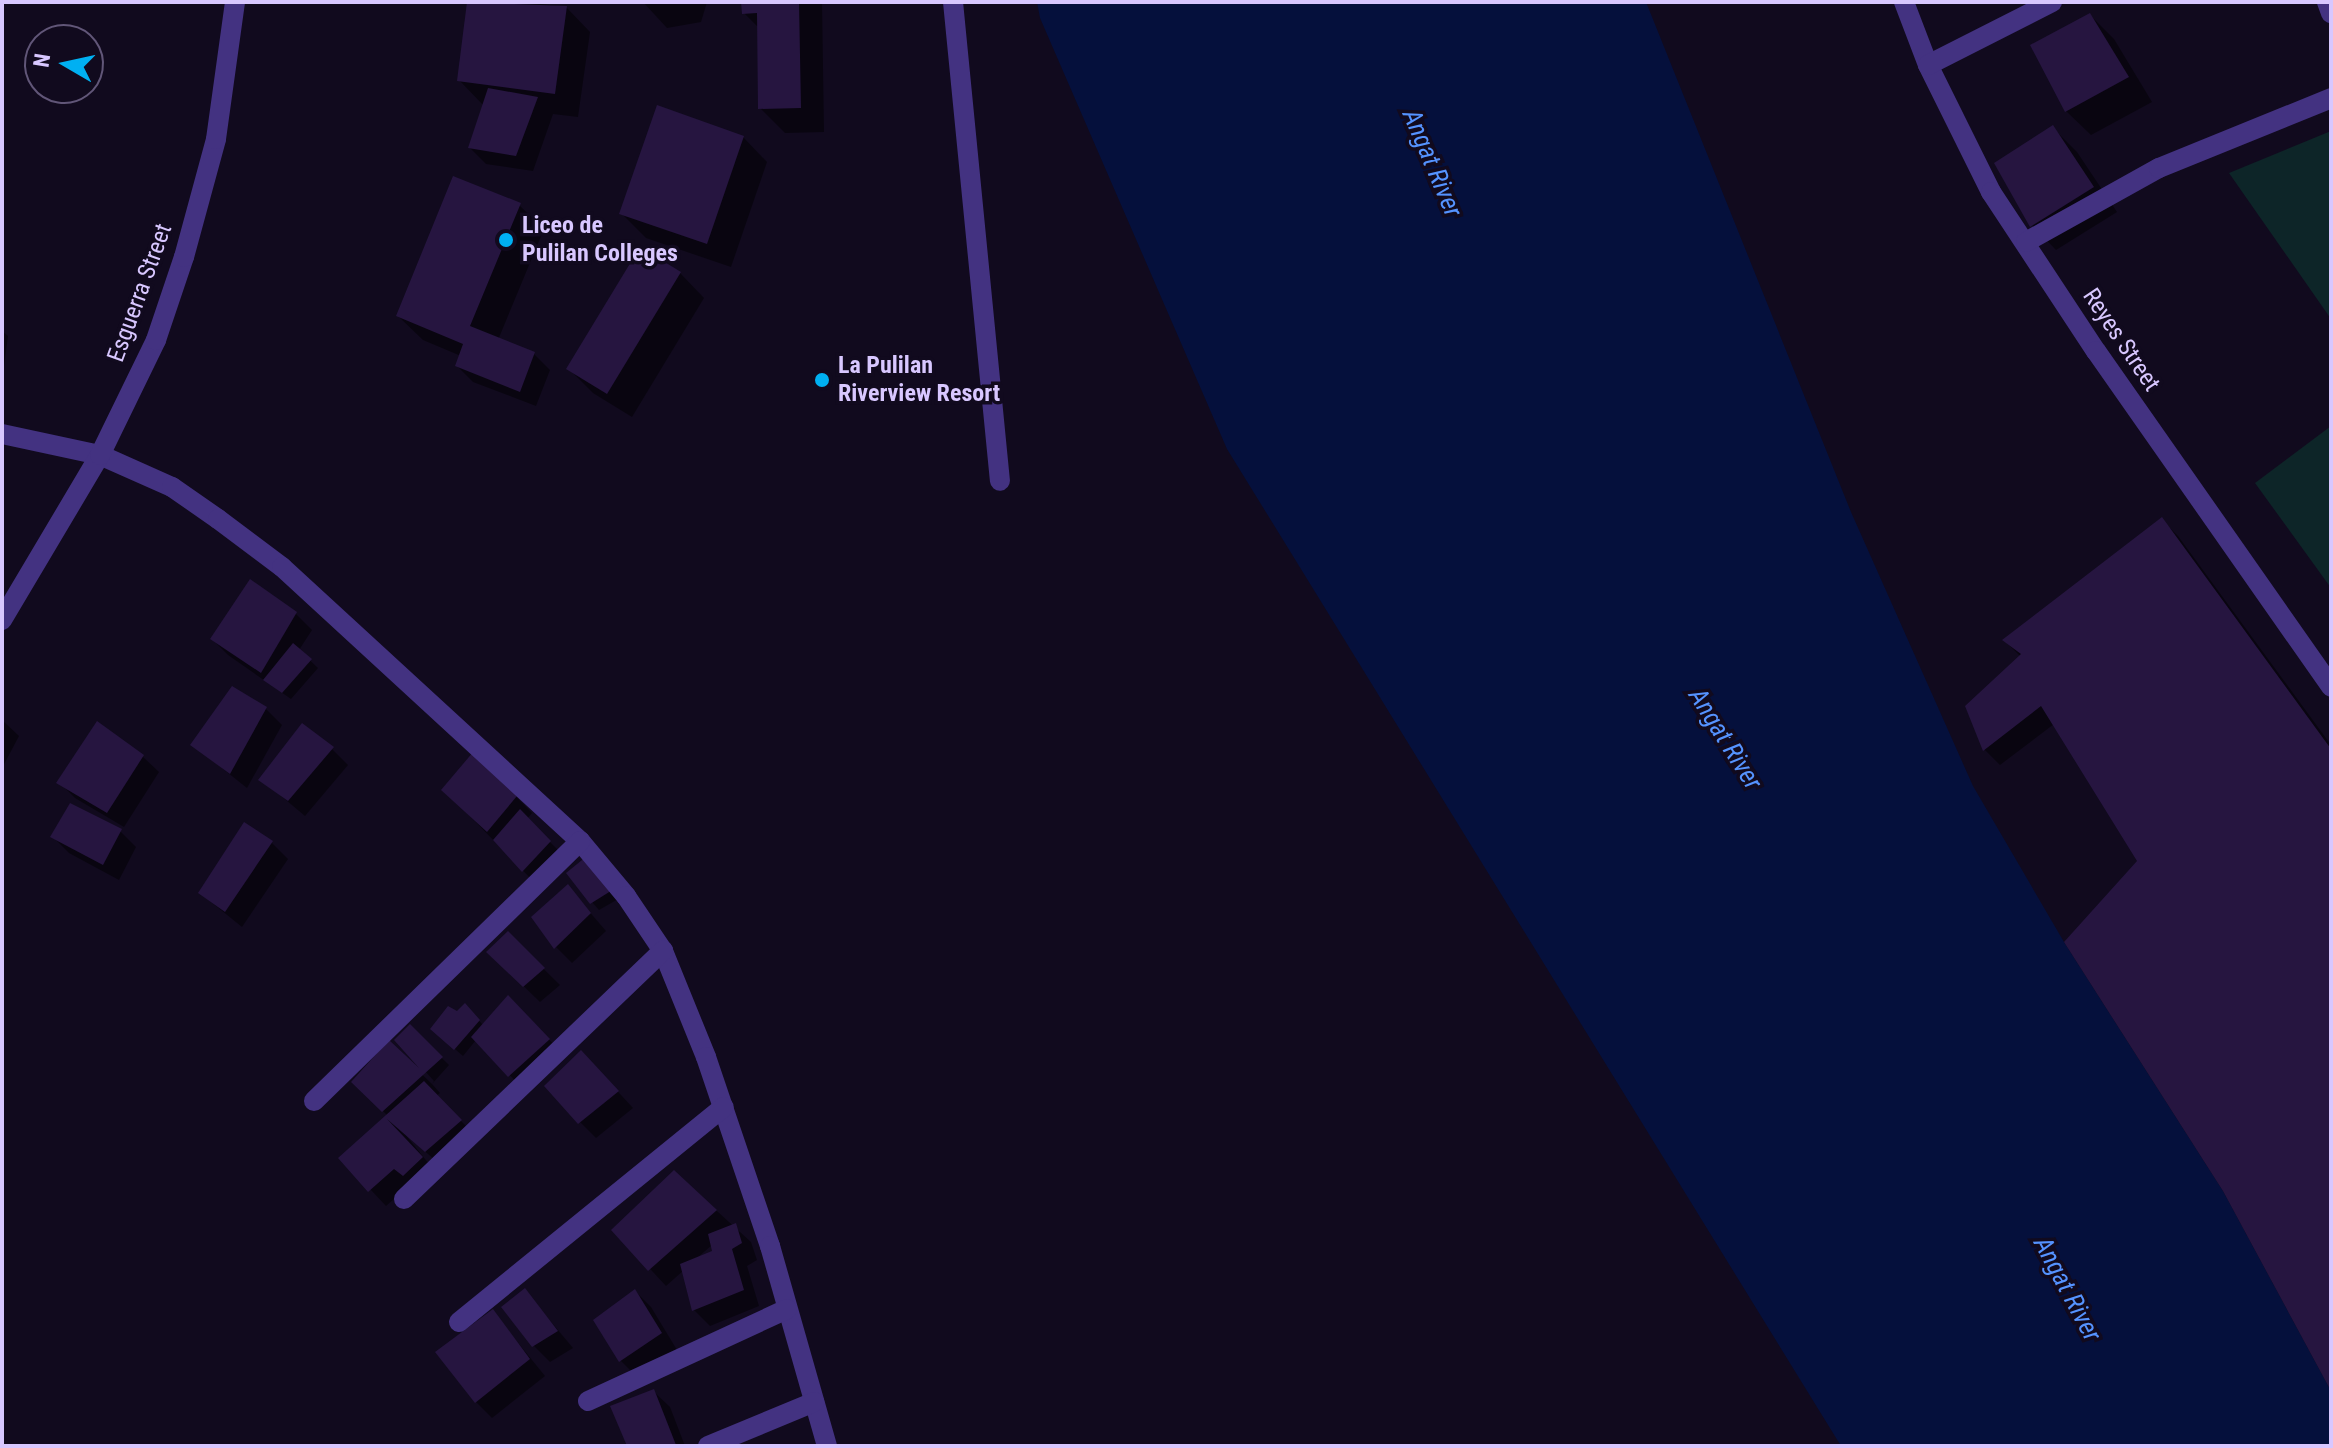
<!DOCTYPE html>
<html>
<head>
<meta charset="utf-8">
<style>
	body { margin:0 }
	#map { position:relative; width:2333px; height:1448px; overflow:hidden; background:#110a1e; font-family:"Roboto Condensed",sans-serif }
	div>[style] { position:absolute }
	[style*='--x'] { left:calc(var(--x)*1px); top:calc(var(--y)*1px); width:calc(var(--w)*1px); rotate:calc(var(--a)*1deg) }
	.green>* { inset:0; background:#0d2528 }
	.water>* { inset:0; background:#05103c }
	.shadow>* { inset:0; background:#0007 }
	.building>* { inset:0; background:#261540 }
	.minor>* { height:20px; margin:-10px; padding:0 10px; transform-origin:10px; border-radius:10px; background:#433281 }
	.dots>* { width:22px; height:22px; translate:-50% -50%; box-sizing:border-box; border:4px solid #110a1e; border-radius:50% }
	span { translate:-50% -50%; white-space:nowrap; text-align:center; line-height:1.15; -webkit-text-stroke:7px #110a1e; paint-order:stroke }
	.poi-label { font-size:24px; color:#d8c7ff; font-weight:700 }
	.left { translate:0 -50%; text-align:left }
	.street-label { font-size:24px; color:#d8c7ff }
	.water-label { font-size:26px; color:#5593ff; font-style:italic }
	.frame { position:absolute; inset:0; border:4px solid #d8c7ff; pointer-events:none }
	.north { position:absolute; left:24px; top:24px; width:80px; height:80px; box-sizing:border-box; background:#110a1e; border:2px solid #615678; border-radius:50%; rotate:279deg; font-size:22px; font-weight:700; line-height:32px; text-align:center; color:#d8c7ff }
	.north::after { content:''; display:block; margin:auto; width:28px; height:36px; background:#00b0f2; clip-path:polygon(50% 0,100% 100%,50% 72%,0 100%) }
</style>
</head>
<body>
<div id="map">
	<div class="green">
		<div style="clip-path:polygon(2331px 131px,2331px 319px,2229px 173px)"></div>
		<div style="clip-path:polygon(2331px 426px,2331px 588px,2255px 483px)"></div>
	</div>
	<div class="water">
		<div style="clip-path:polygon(1037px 2px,1646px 2px,1851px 512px,1973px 786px,2064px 942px,2223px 1191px,2331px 1391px,2331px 1446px,1841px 1446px,1227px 449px,1040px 18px)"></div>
	</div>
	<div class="shadow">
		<div style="clip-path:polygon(469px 2px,524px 2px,566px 7px,590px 32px,578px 117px,553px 114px,533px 171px,486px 164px,470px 148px,484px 106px,459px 80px)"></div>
		<div style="clip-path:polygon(643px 2px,707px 2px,701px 22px,667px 28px)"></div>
		<div style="clip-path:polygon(743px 2px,822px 2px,824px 132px,785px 133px,760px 108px,759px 28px,744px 13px)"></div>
		<div style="clip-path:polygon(2090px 15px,2114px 39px,2152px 102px,2091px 135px,2066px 111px)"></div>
		<div style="clip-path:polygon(2053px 128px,2077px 152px,2117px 212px,2056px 250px,2032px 225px)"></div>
		<div style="clip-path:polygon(743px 137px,767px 162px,731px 267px,646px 238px,622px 214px)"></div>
		<div style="clip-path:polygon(519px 205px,544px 229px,498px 340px,534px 354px,550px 370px,536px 406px,473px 382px,457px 366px,461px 356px,423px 340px,398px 316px)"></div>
		<div style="clip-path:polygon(680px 273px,704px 298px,632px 417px,593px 393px,569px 369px)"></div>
		<div style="clip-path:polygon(2px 331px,8px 336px,2px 381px)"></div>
		<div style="clip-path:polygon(2162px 520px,2178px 536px,2331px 745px,2331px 1387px,2140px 861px,2054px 724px,2000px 765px,1984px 749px,2021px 657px,2005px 641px)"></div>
		<div style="clip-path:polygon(295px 613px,312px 630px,299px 650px,318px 668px,291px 699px,228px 655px,212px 639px)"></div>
		<div style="clip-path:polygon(266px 709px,282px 725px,247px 788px,193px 745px)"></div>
		<div style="clip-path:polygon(2px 720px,19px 736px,2px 768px)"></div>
		<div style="clip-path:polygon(332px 749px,348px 765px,305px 816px,261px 779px)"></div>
		<div style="clip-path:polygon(474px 754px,532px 813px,527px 819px,566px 858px,539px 887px,460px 806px)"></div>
		<div style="clip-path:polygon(142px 756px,159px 772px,124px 827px,75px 798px,59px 782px)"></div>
		<div style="clip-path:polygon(120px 831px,136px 847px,119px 880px,69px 853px,53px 837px)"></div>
		<div style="clip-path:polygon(272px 843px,288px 859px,242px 927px,200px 893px)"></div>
		<div style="clip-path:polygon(587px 859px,620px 898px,599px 910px,592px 902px)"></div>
		<div style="clip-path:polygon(568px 887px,606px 931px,572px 963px,556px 947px)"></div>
		<div style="clip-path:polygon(508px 934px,560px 985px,540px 1002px,505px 968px)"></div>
		<div style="clip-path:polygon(509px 998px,565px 1056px,526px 1092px,476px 1040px,463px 1056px,440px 1036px,465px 1006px,484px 1026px)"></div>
		<div style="clip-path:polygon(410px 1027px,449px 1065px,432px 1084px,440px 1093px,436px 1096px,477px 1137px,443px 1167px,405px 1134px,437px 1174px,411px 1184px,386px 1206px,341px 1158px,388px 1116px,353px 1082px,389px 1043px,432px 1084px,434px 1081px,397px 1040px)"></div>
		<div style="clip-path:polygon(597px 1069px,633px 1108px,596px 1138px,580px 1122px)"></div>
		<div style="clip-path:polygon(evenodd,674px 1172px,751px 1242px,757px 1260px,747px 1266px,759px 1306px,710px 1326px,694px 1310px,684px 1270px,666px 1286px,614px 1230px,674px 1172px,712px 1245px,714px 1252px,697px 1258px,712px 1245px)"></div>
		<div style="clip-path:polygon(525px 1291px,573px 1348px,550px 1362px,534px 1346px)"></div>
		<div style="clip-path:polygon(635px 1291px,651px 1307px,677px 1350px,637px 1377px,621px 1361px,595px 1320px)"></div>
		<div style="clip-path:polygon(493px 1312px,545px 1376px,492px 1418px,476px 1402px)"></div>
		<div style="clip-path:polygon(653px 1391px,670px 1407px,685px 1446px,629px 1446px,613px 1407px)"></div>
	</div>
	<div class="building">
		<div style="clip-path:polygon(467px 2px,567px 6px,555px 94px,457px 81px)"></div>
		<div style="clip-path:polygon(741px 2px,799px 2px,801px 108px,758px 109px,757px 13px,742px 14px)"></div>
		<div style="clip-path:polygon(2090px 13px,2129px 77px,2065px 112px,2030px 45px)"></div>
		<div style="clip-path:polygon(488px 88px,538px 97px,516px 156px,468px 148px)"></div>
		<div style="clip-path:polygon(657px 105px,744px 136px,707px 244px,619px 214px)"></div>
		<div style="clip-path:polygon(2053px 125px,2094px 187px,2030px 227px,1994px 163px)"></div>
		<div style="clip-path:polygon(453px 176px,521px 203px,470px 326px,535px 352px,520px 392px,455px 366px,463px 344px,396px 316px)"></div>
		<div style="clip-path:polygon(640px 247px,681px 272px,607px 394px,566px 369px)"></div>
		<div style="clip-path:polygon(2162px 517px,2331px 749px,2331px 1391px,2223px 1191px,2064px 942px,2137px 861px,2041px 706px,1983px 751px,1965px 706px,2021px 654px,2002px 640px)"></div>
		<div style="clip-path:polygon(250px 579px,297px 612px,261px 673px,210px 639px)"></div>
		<div style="clip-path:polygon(293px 643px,312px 659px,282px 693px,263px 680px)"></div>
		<div style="clip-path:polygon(232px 686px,267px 707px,230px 774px,190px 745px)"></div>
		<div style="clip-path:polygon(97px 721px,144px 755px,107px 813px,56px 783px)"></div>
		<div style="clip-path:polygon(302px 723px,334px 747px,288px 801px,258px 780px)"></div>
		<div style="clip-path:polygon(474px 751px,517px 796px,487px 832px,441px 790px)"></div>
		<div style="clip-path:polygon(70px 803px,122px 829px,103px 865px,50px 837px)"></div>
		<div style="clip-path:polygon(520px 809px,551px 841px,522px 872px,493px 840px)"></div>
		<div style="clip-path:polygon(244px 822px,273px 841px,225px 912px,198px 893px)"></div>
		<div style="clip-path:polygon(587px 856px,614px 889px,590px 904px,566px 873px)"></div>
		<div style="clip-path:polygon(568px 884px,591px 913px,554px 949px,531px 917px)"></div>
		<div style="clip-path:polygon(508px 931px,545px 968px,523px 987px,486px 952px)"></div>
		<div style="clip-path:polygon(508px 995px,550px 1039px,508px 1077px,471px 1037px)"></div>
		<div style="clip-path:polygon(465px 1003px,480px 1020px,454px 1050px,430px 1029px,448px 1006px,457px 1011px)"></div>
		<div style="clip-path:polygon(410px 1024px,443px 1057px,382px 1112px,351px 1082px,389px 1040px,419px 1068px,394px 1040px)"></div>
		<div style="clip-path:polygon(581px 1050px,619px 1091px,578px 1124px,544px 1086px)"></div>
		<div style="clip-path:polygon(424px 1081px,462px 1120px,425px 1152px,387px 1119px,423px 1157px,403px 1176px,394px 1169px,368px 1192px,338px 1158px)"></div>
		<div style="clip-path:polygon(674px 1170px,717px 1210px,648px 1271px,611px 1230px)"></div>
		<div style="clip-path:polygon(736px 1223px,742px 1243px,732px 1249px,744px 1290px,692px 1311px,680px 1264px,712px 1251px,708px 1234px)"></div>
		<div style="clip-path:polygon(525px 1288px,558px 1331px,532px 1347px,501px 1307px)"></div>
		<div style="clip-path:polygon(635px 1289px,662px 1333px,619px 1362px,593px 1320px)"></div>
		<div style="clip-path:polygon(493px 1309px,530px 1359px,475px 1403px,435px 1352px)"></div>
		<div style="clip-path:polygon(654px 1389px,676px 1445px,627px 1446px,610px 1406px)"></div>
	</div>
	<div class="minor">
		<div style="--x:953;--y:2;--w:481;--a:84.4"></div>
		<div style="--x:1904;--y:2;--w:67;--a:69.1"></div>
		<div style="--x:1928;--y:65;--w:142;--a:63.6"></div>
		<div style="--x:1991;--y:192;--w:191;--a:56.6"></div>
		<div style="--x:2096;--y:351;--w:410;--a:55"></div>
		<div style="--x:2327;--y:2;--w:12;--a:70"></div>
		<div style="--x:1928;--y:65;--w:139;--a:-26.9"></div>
		<div style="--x:2026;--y:242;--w:152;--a:-29.1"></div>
		<div style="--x:2159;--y:168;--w:186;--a:-22.1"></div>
		<div style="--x:2;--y:434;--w:100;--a:12.1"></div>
		<div style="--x:100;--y:455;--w:79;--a:24"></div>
		<div style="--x:172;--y:487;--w:56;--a:34.8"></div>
		<div style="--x:218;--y:519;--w:80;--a:36.9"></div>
		<div style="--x:282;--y:567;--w:405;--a:42.6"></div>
		<div style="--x:580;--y:841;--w:72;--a:50.1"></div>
		<div style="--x:626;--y:896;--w:66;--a:56.1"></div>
		<div style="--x:663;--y:951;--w:114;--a:67.9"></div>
		<div style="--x:706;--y:1057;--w:200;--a:71.3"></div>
		<div style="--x:770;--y:1246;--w:208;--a:74.1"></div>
		<div style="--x:2;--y:620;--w:192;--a:-59.3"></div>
		<div style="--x:100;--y:455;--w:128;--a:-64"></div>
		<div style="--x:156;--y:340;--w:88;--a:-71.4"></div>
		<div style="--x:184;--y:257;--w:122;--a:-74.8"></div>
		<div style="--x:216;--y:139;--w:138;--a:-82.1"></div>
		<div style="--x:314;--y:1101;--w:372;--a:-44.3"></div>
		<div style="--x:404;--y:1199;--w:359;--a:-43.8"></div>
		<div style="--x:459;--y:1322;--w:341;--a:-39.1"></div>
		<div style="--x:588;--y:1401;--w:219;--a:-24.8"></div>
		<div style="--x:708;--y:1446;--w:115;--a:-22.5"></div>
	</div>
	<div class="dots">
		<div style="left:506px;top:240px;background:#00b0f2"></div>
		<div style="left:822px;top:380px;background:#00b0f2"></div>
	</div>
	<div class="poi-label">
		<span class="left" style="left:522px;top:240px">Liceo de<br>Pulilan Colleges</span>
		<span class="left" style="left:838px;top:380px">La Pulilan<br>Riverview Resort</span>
	</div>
	<div class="street-label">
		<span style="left:140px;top:293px;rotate:-70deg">Esguerra Street</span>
		<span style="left:2121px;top:340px;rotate:56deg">Reyes Street</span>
	</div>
	<div class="water-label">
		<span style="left:1432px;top:163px;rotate:67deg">Angat River</span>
		<span style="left:1725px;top:739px;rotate:58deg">Angat River</span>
		<span style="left:2067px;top:1289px;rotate:62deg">Angat River</span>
	</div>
	<div class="frame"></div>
	<div class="north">N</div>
</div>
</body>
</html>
